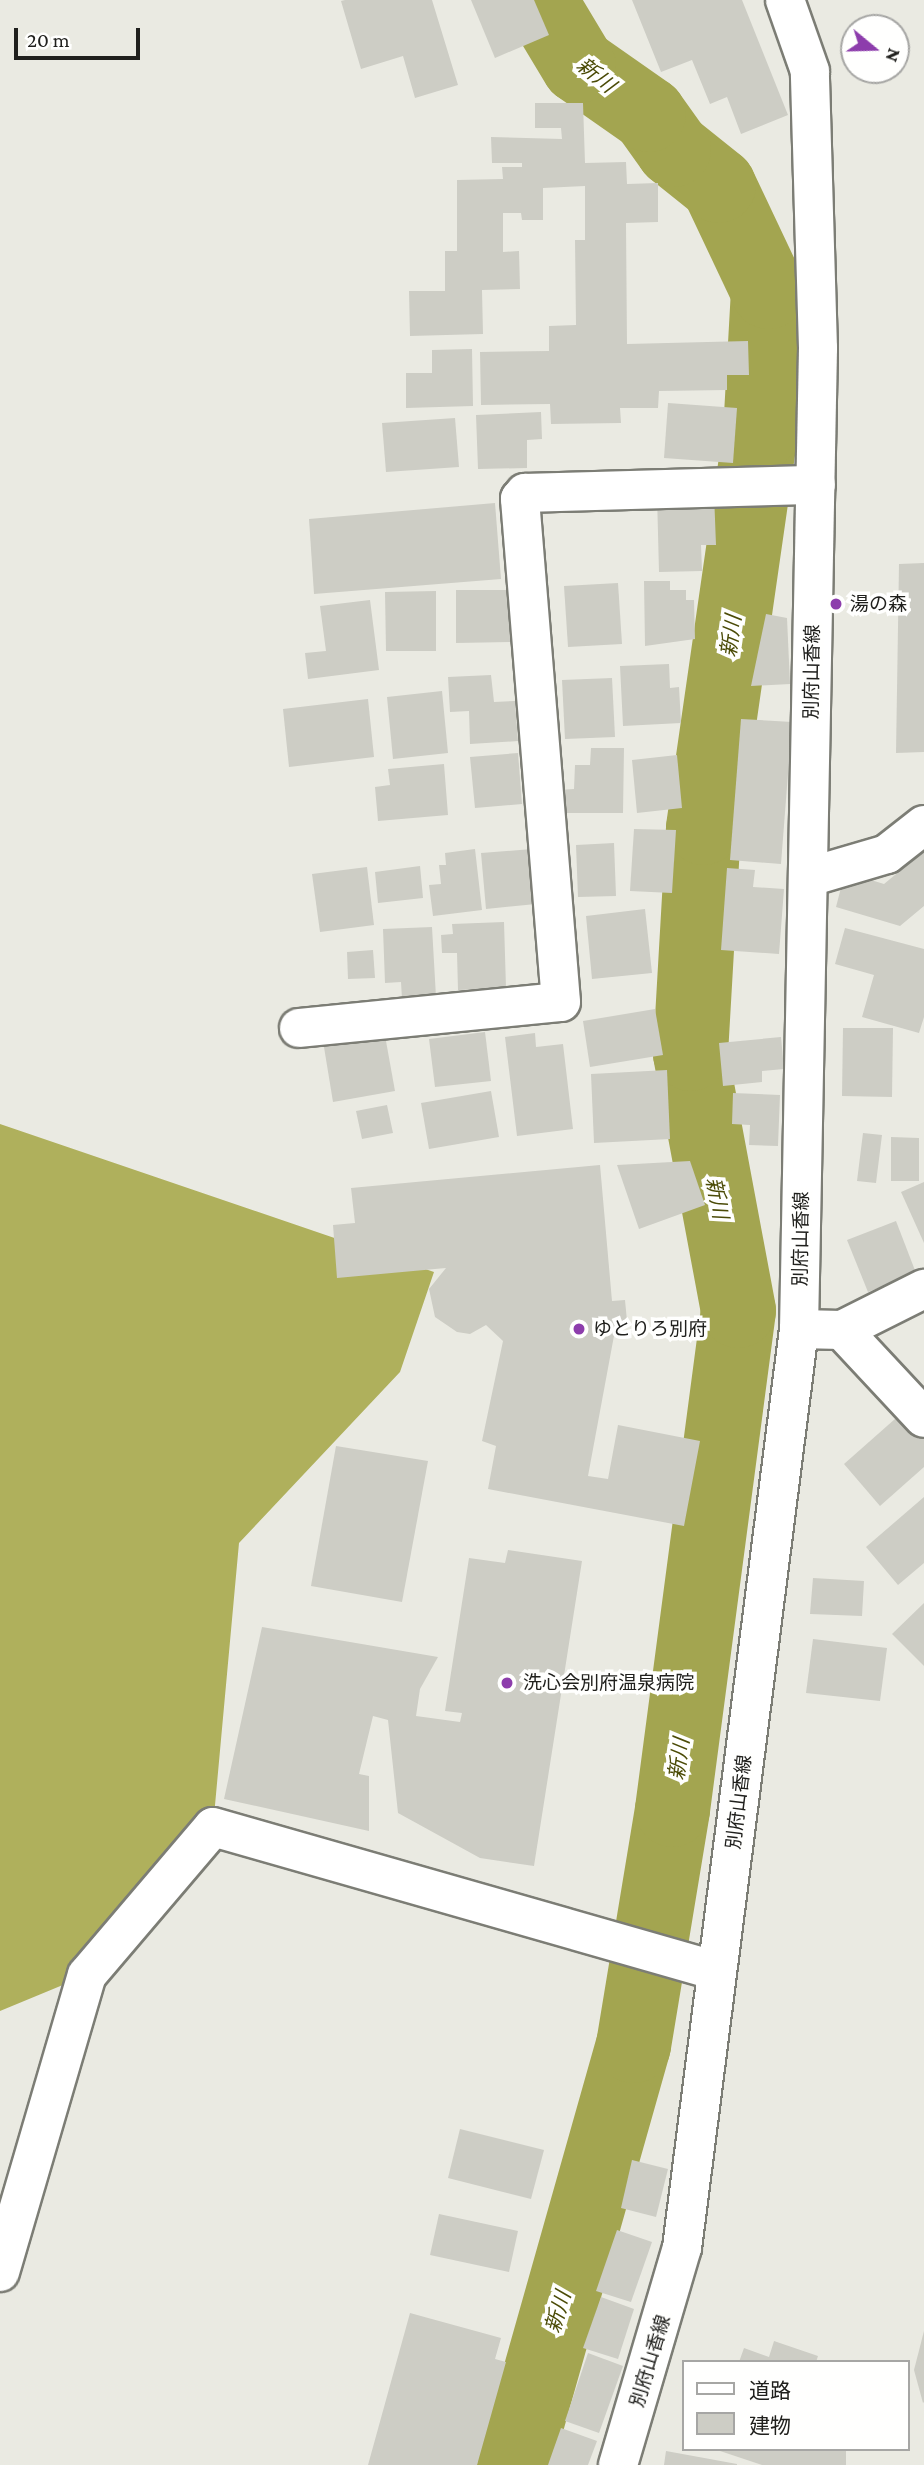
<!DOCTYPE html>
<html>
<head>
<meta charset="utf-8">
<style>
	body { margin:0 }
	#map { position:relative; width:924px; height:2465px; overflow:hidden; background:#eaeae2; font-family:"Crimson Pro","Noto Sans JP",serif }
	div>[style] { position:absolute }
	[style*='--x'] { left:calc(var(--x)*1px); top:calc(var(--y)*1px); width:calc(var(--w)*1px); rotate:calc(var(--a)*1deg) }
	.forest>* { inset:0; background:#afb05c }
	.river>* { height:75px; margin:-37.5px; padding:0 37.5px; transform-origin:37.5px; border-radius:37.5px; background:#a3a550 }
	.building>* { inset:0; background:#cdcdc5 }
	.roads { filter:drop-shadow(2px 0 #7c7d75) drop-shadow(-2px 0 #7c7d75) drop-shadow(0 2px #7c7d75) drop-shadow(0 -2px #7c7d75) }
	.street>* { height:38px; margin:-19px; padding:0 19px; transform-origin:19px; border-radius:19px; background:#fff }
	.secondary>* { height:38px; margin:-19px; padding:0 19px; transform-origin:19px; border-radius:19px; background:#fff }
	.dots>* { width:19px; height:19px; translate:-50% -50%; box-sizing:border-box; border:4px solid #fffffe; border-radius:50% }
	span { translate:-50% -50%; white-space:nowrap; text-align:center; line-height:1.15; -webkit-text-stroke:7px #fffffe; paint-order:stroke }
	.poi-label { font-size:19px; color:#20201d }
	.left { translate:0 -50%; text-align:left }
	.street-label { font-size:19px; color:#20201d }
	.water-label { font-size:21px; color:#4b4b07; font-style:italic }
	.legend { position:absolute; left:682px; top:2360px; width:228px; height:91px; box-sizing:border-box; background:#fffffe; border:2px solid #a6a6a4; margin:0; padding:9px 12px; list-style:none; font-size:21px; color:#20201d }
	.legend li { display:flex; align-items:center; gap:14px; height:35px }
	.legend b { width:35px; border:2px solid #a6a6a4 }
	.north { position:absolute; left:840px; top:14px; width:70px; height:70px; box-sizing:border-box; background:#fffffe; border:2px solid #a6a6a4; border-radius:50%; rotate:109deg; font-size:19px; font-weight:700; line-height:28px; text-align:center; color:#20201d }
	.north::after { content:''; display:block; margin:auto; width:24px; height:32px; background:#8d3dac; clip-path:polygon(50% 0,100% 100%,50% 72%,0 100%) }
	.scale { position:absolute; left:14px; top:28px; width:126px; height:32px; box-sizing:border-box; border:4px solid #20201d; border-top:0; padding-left:9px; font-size:21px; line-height:24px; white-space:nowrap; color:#20201d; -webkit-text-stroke:5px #fffffe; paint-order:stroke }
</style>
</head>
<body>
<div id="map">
	<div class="forest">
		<div style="clip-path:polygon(0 1124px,434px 1272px,400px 1372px,239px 1543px,213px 1827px,87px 1975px,0 2011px)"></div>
	</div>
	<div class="river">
		<div style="--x:514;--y:2465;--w:437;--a:-74.2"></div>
		<div style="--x:633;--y:2045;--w:239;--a:-80.6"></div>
		<div style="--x:672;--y:1809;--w:503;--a:-82.47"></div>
		<div style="--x:738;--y:1310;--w:261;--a:-100.6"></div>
		<div style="--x:690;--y:1053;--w:226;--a:-86.7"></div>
		<div style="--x:703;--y:827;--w:398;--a:-81.8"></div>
		<div style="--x:760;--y:433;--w:142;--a:-86.8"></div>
		<div style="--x:768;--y:291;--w:117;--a:-115.3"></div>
		<div style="--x:718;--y:185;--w:58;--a:-141.3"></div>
		<div style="--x:673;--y:149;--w:43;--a:-125.5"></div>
		<div style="--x:648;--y:114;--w:85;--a:-145"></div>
		<div style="--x:578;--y:65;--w:76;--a:-121"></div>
	</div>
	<div class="building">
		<div style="clip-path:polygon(345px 0,432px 0,458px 85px,415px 98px,403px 56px,361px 69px,341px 1px)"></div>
		<div style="clip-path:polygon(471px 0,534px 0,549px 35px,495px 58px)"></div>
		<div style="clip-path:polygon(632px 0,742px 0,788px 115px,741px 134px,727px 97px,710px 104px,692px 60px,661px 72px)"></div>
		<div style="clip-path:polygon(535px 103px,583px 103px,585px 163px,626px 162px,627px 184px,658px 183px,658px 222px,626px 223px,627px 344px,748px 341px,749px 375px,727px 375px,727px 390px,659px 391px,658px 408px,620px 408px,621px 423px,551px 424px,550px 404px,481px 405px,480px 352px,549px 351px,549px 326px,576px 325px,575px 240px,585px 240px,585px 186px,543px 188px,543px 220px,522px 220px,521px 213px,503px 213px,503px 252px,519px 251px,520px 289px,482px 290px,483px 334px,410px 336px,409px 291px,445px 291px,445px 251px,457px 251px,457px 180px,503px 179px,502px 167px,522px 167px,522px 163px,492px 163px,491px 137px,562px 139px,561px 128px,535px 128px)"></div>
		<div style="clip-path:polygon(472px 349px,473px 406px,406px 408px,406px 373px,432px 373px,432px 350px)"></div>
		<div style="clip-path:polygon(668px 403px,737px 408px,733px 463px,664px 458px)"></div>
		<div style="clip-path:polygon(541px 412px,542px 439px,527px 440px,527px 468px,478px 469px,476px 415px)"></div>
		<div style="clip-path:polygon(455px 418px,459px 467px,386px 472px,382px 423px)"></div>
		<div style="clip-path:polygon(714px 493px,716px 545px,701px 545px,702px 571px,659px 572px,657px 495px)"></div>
		<div style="clip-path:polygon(495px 503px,501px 579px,314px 594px,309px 519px)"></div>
		<div style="clip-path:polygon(924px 563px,924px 752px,896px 753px,899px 564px)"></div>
		<div style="clip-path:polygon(644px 581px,670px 581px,670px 590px,686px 590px,686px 600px,694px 600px,695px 639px,645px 646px)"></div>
		<div style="clip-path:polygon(618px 583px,622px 644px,568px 647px,564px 586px)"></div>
		<div style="clip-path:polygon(456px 590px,512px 590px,512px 642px,456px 643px)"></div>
		<div style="clip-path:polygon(436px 591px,436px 651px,386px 651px,385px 592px)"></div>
		<div style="clip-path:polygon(370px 600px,379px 670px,308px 679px,305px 653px,326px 651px,320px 606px)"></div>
		<div style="clip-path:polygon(766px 614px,787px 618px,790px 684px,751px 686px)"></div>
		<div style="clip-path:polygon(669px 664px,670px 688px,679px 687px,681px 723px,623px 726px,620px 666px)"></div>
		<div style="clip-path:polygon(491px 675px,494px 702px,515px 701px,518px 741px,470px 744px,469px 711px,450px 712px,448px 677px)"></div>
		<div style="clip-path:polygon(612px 678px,615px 737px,565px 739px,562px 680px)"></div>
		<div style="clip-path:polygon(442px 691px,448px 753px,393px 759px,387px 697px)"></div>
		<div style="clip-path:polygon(368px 699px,374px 757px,289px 767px,283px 709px)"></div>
		<div style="clip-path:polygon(741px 719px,792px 722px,781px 864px,730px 860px)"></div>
		<div style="clip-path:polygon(591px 748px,624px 748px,623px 813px,558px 813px,559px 790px,574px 789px,575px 765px,590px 765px)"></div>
		<div style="clip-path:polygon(518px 753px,522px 804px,475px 808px,470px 757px)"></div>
		<div style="clip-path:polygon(677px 755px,682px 808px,637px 813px,632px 760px)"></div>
		<div style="clip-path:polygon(444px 764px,448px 815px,378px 821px,375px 787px,390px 785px,388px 769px)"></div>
		<div style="clip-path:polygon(634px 829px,676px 830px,672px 893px,630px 891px)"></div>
		<div style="clip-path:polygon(614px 843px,616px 896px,578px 897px,576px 845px)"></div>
		<div style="clip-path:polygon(475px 849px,482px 910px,433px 916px,429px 885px,441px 884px,439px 865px,446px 865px,445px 853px)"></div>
		<div style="clip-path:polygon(532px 849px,536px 904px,486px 909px,481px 853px)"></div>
		<div style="clip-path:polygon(924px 851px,924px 906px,900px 926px,836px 907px,845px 872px,884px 884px)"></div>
		<div style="clip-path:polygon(420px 866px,423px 898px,378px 903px,375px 872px)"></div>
		<div style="clip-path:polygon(367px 867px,374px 925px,320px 932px,312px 874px)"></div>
		<div style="clip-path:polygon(727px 868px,755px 870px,753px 887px,784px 889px,779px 954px,721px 950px)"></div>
		<div style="clip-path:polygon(645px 909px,652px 973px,592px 979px,586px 916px)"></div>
		<div style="clip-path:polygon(504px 922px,506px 988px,458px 990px,457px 953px,442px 953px,441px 935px,453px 934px,452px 924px)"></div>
		<div style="clip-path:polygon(432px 927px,436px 997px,402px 999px,401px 982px,385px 983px,383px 929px)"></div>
		<div style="clip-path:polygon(845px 928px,924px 949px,924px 1017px,919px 1033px,862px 1017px,874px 975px,835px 964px)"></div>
		<div style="clip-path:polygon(373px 950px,375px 978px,348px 979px,347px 952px)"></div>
		<div style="clip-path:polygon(655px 1009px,663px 1055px,590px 1067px,583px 1021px)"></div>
		<div style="clip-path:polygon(843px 1028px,893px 1028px,892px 1097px,842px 1096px)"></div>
		<div style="clip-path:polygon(384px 1030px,395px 1091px,333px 1102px,323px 1041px)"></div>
		<div style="clip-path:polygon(485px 1032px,491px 1081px,435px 1087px,429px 1039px)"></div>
		<div style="clip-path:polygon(535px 1033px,536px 1047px,563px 1044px,573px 1129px,517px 1136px,505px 1037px)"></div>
		<div style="clip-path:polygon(781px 1037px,784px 1069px,762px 1071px,762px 1082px,723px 1086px,719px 1043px)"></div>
		<div style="clip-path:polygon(667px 1070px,670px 1139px,594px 1143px,591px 1074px)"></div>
		<div style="clip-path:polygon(491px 1091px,499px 1137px,429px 1149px,421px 1103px)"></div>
		<div style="clip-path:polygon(733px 1093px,780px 1095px,778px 1146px,749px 1145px,750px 1125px,732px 1124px)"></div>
		<div style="clip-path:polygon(387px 1105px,393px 1133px,362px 1139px,356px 1111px)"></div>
		<div style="clip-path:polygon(863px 1133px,882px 1135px,876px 1183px,857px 1181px)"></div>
		<div style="clip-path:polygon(891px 1137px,919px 1138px,919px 1181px,891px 1181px)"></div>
		<div style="clip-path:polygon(690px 1161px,705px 1205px,639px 1229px,617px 1165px)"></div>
		<div style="clip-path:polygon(600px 1165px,612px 1301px,625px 1300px,627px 1321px,616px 1325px,588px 1476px,608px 1479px,618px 1425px,700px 1441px,684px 1526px,488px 1489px,496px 1446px,482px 1441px,503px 1341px,486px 1325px,470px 1334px,457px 1332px,435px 1317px,429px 1289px,446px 1268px,337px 1278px,333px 1225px,355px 1223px,351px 1188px)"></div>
		<div style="clip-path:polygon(924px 1182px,924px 1243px,901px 1192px)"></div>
		<div style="clip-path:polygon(896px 1221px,916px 1273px,868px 1292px,847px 1240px)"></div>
		<div style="clip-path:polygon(904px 1411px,924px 1433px,924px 1467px,880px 1506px,844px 1464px)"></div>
		<div style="clip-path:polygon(336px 1446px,428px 1461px,402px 1602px,311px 1586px)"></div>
		<div style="clip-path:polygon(924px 1497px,924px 1563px,898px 1585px,866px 1547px)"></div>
		<div style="clip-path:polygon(508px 1550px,582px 1561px,534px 1866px,480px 1858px,398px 1813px,388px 1720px,373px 1716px,359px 1774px,369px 1776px,369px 1831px,224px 1799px,262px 1627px,438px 1657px,420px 1689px,416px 1716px,460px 1722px,462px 1713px,445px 1711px,469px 1558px,505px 1563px)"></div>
		<div style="clip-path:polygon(813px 1578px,864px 1581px,862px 1616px,810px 1614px)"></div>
		<div style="clip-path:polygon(924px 1603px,924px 1666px,892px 1634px)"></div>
		<div style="clip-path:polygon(813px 1639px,887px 1648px,880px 1701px,806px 1693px)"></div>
		<div style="clip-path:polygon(460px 2129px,544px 2150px,531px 2199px,448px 2178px)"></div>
		<div style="clip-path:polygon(632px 2160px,668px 2169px,656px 2217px,621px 2208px)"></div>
		<div style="clip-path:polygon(439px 2214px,518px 2231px,509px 2272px,430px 2255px)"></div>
		<div style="clip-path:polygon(617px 2230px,652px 2242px,631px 2302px,596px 2291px)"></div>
		<div style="clip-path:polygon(601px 2297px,634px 2309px,618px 2359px,583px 2348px)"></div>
		<div style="clip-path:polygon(410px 2313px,501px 2338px,495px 2359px,506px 2362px,477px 2465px,368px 2465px)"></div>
		<div style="clip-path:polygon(924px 2331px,924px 2402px,923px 2403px,914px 2370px)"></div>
		<div style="clip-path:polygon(774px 2341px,818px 2356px,816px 2362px,739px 2362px,744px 2348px,769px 2357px)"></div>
		<div style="clip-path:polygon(588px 2353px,623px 2366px,599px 2433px,565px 2421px)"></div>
		<div style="clip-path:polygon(561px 2428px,597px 2441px,588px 2465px,548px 2465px)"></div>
		<div style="clip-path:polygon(846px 2449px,846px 2465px,762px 2465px,717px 2450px)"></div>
		<div style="clip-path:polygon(666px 2451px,737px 2464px,737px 2465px,664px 2465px)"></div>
	</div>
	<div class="roads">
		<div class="street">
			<div style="--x:809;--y:877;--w:81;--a:-16.4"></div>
			<div style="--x:887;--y:854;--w:47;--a:-38.1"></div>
			<div style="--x:299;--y:1028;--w:263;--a:-5.7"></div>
			<div style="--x:561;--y:1002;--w:505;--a:-94.66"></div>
			<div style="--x:520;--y:499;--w:8;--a:-50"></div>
			<div style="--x:525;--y:493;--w:291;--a:-1.6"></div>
			<div style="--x:799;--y:1329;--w:43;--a:1.3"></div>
			<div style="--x:842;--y:1330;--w:120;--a:47"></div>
			<div style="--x:842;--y:1330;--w:92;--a:-26.6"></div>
			<div style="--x:0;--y:2272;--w:309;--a:-73.7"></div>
			<div style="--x:87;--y:1975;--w:194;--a:-49.6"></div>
			<div style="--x:213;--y:1827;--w:524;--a:15.95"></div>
		</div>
		<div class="secondary">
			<div style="--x:618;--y:2465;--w:226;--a:-73.6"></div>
			<div style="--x:682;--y:2248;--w:926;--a:-82.74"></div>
			<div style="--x:799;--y:1329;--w:981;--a:-88.89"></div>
			<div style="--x:818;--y:348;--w:277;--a:-91.7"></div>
			<div style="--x:810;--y:71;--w:75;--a:-109.4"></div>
		</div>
	</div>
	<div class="dots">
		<div style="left:836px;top:604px;background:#8d3dac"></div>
		<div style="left:579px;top:1329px;background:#8d3dac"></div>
		<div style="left:507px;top:1683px;background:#8d3dac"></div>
	</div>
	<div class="poi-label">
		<span class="left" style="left:850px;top:604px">湯の森</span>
		<span class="left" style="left:593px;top:1329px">ゆとりろ別府</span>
		<span class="left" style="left:523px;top:1683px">洗心会別府温泉病院</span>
	</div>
	<div class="street-label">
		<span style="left:812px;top:672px;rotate:-89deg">別府山香線</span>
		<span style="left:801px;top:1239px;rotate:-89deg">別府山香線</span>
		<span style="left:739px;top:1802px;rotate:-83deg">別府山香線</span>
		<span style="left:650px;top:2361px;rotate:-73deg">別府山香線</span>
	</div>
	<div class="water-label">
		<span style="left:596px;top:75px;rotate:39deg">新川</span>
		<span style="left:731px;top:636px;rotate:-82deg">新川</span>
		<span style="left:717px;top:1198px;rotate:79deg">新川</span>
		<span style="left:679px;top:1759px;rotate:-82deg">新川</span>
		<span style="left:558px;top:2312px;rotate:-74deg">新川</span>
	</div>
	<ul class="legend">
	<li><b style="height:9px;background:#fff"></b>道路</li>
	<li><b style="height:19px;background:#cdcdc5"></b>建物</li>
	</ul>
	<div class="north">N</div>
	<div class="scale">20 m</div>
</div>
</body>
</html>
